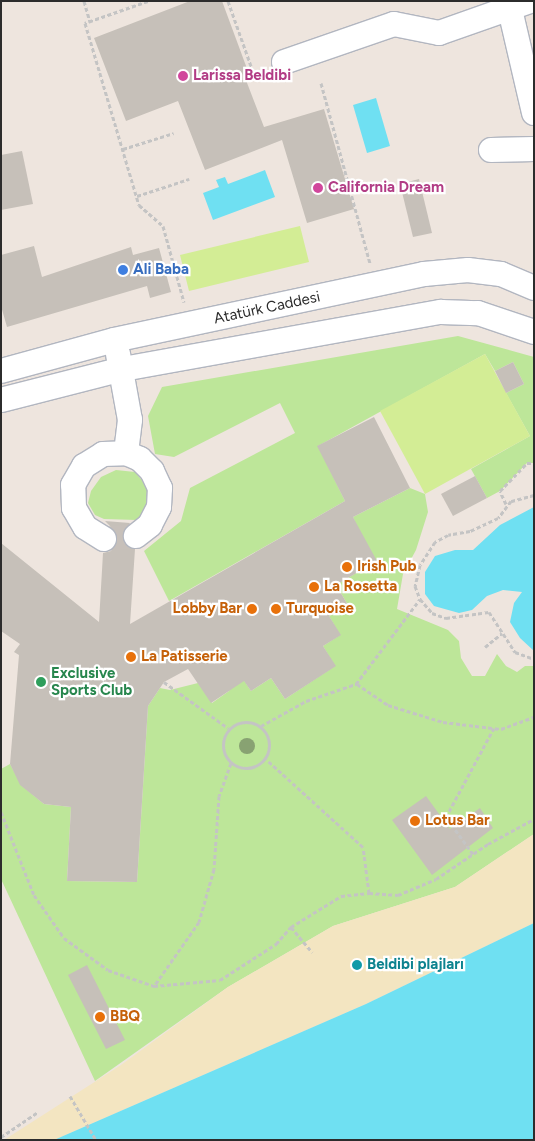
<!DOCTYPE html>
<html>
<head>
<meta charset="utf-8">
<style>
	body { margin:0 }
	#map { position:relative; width:535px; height:1141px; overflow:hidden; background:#eee5de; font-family:Figtree,sans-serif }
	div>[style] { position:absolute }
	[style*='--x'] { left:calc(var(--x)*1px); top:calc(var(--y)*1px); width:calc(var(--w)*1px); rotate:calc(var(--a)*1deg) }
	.green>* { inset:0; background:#bde699 }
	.sand>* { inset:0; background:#f3e5c1 }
	.pitch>* { inset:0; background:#d3ed95 }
	.water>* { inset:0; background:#6fe0f2 }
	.building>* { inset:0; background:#c6c0b9 }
	.minor-tunnel>* { height:24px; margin-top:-12px; transform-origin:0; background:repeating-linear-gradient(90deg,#c7c0ba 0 24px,transparent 0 36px) }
	.path>* { height:3px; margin-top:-1.5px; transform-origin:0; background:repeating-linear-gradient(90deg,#c4c4c4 0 4px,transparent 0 6.5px) }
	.path>.ring { margin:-1.5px; padding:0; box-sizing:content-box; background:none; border:3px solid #c4c4c4; border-radius:50% }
	.roads { filter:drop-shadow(1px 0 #b2b6c0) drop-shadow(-1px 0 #b2b6c0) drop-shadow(0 1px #b2b6c0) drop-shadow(0 -1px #b2b6c0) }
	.minor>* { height:24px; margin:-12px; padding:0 12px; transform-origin:12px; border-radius:12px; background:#fff }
	.trees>* { width:16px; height:16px; margin:-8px; border-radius:50%; background:#88a272 }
	.dots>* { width:14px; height:14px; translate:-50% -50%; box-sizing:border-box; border:2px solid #fff; border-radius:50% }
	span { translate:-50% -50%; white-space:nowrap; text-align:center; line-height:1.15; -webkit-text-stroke:4.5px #fff; paint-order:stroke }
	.hotel-label { font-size:15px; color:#b23c85; font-weight:700 }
	.left { translate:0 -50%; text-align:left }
	.shop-label { font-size:15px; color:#366cbe; font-weight:700 }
	.street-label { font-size:15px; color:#2c2c2c }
	.food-label { font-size:15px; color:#c56008; font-weight:700 }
	.right { translate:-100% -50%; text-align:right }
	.leisure-label { font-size:15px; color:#27864d; font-weight:700 }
	.culture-label { font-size:15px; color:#0d838f; font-weight:700 }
	.frame { position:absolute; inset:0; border:2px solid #2c2c2c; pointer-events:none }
</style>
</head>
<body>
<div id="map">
	<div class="green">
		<div style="clip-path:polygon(458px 336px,534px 357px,534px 463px,527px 463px,500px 491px,487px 498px,471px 469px,530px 436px,506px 393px,524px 384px,513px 362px,495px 371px,485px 354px,318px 446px,345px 501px,169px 601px,144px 551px,181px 521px,190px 488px,295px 433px,280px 403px,174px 457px,155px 454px,148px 416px,162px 387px)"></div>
		<div style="clip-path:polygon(116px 470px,135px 472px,146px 485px,151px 500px,148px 512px,137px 520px,104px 519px,95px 515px,88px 503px,91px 491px,101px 477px)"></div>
		<div style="clip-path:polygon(410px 488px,425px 494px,428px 512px,416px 550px,403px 574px,397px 609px,448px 630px,459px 641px,461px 658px,472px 676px,485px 676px,497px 654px,506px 666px,517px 672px,525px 666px,534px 666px,534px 834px,455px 887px,333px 926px,228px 987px,95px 1081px,1px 879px,1px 769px,10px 764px,21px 785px,44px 804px,71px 807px,67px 881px,137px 882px,148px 706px,160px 688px,170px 690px,198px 683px,212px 703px,229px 691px,236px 668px,251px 691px,271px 678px,285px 699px,335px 666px,323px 646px,340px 635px,329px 616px,348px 605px,336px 585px,373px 563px,353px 517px)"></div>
	</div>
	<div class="sand">
		<div style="clip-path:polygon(534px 834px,534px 923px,366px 1004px,54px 1140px,4px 1140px,121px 1065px,228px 987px,333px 926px,455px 887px)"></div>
	</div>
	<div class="pitch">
		<div style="clip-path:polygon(300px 226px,309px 262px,189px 291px,180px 255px)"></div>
		<div style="clip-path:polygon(485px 354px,530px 436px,425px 494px,380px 411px)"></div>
	</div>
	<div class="water">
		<div style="clip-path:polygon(376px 98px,390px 146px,367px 153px,353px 105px)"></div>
		<div style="clip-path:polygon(265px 170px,275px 197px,213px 220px,203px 193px,219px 187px,216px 180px,225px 177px,228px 184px)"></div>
		<div style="clip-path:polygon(534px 507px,534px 651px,520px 638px,510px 622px,514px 603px,522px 592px,503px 590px,487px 596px,472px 610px,459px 613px,434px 606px,425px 594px,425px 572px,435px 556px,455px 550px,473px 550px,500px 525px)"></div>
		<div style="clip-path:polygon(534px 923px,534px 1140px,54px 1140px,366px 1004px)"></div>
	</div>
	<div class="building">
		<div style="clip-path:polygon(190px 1px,222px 1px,249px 74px,244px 75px,264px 127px,324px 109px,354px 209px,307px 223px,282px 140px,205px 170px,178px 101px,126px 121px,94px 38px)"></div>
		<div style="clip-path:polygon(22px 151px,33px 204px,1px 210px,1px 155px)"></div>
		<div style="clip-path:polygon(419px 179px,432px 233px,413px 237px,400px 184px)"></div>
		<div style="clip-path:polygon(34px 246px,42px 277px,131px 247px,133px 255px,159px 248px,171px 292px,150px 298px,147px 286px,7px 327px,1px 306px,1px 255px)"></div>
		<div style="clip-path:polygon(513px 362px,524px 384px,506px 393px,495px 371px)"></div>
		<div style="clip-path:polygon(374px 417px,410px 488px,353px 517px,377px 561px,336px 585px,348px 605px,329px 616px,341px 635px,323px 646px,336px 666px,285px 699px,271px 678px,251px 691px,244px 681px,211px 703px,188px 669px,164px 682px,148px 706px,137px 882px,67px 881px,71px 807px,44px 804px,20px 785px,10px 764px,19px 655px,14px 652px,20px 644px,1px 631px,1px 543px,99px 622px,103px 553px,111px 551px,118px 540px,116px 532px,105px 521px,130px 523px,122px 537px,126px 545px,135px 549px,130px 624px,345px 501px,317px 446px)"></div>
		<div style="clip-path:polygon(475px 476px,487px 498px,453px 516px,441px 494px)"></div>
		<div style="clip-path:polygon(426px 796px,450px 829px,480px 808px,493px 828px,432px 875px,392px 820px)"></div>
		<div style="clip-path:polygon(87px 965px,125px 1040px,106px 1049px,68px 975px)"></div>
	</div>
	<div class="minor-tunnel">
		<div style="--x:104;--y:539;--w:32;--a:-5"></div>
	</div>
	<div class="path">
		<div style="--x:84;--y:1;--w:22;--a:74"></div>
		<div style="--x:148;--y:1;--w:67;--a:160.8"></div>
		<div style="--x:85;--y:23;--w:190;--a:73.5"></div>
		<div style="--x:139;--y:205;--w:32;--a:41"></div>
		<div style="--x:163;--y:226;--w:79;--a:74.6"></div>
		<div style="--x:228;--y:1;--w:84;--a:70.5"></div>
		<div style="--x:321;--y:83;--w:187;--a:74.8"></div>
		<div style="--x:123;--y:149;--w:53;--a:-17.4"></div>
		<div style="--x:137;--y:196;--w:55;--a:-18.1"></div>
		<div style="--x:534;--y:495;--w:24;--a:165"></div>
		<div style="--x:511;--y:501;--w:21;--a:127"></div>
		<div style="--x:498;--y:518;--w:31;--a:155"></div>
		<div style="--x:470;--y:531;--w:22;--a:170"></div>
		<div style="--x:448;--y:535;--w:15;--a:152"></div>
		<div style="--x:435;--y:542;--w:27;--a:123"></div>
		<div style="--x:420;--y:565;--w:22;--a:103"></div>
		<div style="--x:415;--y:586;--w:14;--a:69"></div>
		<div style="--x:420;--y:599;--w:18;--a:49"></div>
		<div style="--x:432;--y:613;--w:15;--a:20"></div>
		<div style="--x:446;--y:618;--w:43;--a:-7.9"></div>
		<div style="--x:489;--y:612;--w:48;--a:57"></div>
		<div style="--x:515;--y:652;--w:20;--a:20"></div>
		<div style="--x:506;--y:504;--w:14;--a:-115"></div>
		<div style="--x:500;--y:491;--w:39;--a:-46"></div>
		<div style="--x:527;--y:463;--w:7;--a:0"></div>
		<div style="--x:485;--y:647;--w:22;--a:-39"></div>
		<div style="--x:164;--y:682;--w:79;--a:35.7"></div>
		<div style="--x:357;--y:684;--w:37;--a:34"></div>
		<div style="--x:388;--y:705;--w:58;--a:17.2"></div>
		<div style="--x:443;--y:722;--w:58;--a:6.9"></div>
		<div style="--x:501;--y:729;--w:35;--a:-20"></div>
		<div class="ring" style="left:223px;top:722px;width:43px;height:43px"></div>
		<div style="--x:261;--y:726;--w:51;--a:-29.1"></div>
		<div style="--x:306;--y:701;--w:53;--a:-18.8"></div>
		<div style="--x:356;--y:684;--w:106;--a:-53"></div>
		<div style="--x:231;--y:763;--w:35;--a:110"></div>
		<div style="--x:219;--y:796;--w:73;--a:93.9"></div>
		<div style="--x:214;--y:869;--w:55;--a:105.8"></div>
		<div style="--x:199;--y:922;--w:78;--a:125.1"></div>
		<div style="--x:154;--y:986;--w:66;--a:-5.2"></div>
		<div style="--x:220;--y:980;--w:67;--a:-32.7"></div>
		<div style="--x:276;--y:944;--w:23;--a:-49"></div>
		<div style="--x:291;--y:927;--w:59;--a:-31.8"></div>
		<div style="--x:341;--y:896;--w:28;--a:-6"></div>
		<div style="--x:369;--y:893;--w:46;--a:-97.4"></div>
		<div style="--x:363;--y:847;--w:131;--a:-137.8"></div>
		<div style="--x:1;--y:812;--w:89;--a:68.3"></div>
		<div style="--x:34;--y:895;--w:52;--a:55.1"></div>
		<div style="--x:64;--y:938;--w:54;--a:36"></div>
		<div style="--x:108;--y:970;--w:49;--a:19.2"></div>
		<div style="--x:473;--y:854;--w:46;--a:-126.1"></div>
		<div style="--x:446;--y:817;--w:101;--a:-61.7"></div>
		<div style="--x:369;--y:893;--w:29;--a:4"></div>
		<div style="--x:398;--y:895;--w:41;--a:-22.8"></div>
		<div style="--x:436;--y:879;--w:63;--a:-33.9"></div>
		<div style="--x:488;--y:844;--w:52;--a:-28.5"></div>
		<div style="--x:291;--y:927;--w:33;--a:50"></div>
		<div style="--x:70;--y:1096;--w:51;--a:59.4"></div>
		<div style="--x:1;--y:1137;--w:45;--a:-34"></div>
	</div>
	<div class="roads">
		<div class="minor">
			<div style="--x:508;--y:1;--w:115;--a:76.9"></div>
			<div style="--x:284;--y:62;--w:116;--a:-19.1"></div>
			<div style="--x:394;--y:24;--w:46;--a:11.3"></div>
			<div style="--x:439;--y:33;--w:96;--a:-19.4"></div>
			<div style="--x:491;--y:150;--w:43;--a:-1.3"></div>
			<div style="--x:118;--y:354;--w:67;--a:79.7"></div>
			<div style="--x:130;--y:420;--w:33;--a:97"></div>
			<div style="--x:1;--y:371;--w:117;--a:-15.3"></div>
			<div style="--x:114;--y:340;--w:317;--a:-12"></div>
			<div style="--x:424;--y:274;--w:44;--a:-5.2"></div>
			<div style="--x:468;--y:270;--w:33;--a:7"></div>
			<div style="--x:501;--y:274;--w:36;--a:23"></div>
			<div style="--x:1;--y:400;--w:126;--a:-14.3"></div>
			<div style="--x:123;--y:369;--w:323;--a:-10.2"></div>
			<div style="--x:441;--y:312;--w:37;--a:2"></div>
			<div style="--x:478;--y:313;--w:59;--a:18.7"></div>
			<div style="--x:104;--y:539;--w:22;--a:-148"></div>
			<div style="--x:85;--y:527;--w:22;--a:-120"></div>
			<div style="--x:74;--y:508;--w:23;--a:-92"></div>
			<div style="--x:73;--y:485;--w:22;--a:-60"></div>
			<div style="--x:84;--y:466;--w:22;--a:-32"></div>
			<div style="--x:103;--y:454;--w:23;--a:-2"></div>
			<div style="--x:126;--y:453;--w:15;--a:23"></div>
			<div style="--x:140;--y:459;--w:17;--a:45"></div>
			<div style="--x:152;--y:471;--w:19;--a:65"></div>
			<div style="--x:160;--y:488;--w:19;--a:93"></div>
			<div style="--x:159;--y:507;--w:20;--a:117"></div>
			<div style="--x:150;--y:525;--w:18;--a:142"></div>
		</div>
	</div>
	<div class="trees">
		<div style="left:247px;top:746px"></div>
	</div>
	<div class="dots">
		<div style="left:183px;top:76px;background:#d1479c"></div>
		<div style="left:318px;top:188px;background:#d1479c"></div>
		<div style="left:123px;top:270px;background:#3f7fe0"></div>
		<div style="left:347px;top:567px;background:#e8710a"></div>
		<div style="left:314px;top:587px;background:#e8710a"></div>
		<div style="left:252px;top:609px;background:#e8710a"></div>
		<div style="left:276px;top:609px;background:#e8710a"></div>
		<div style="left:131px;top:657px;background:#e8710a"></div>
		<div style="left:41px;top:682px;background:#2e9e5b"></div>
		<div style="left:415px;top:821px;background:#e8710a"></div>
		<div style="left:357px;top:965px;background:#0f9aa8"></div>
		<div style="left:100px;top:1017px;background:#e8710a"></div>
	</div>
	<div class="hotel-label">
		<span class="left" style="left:193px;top:76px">Larissa Beldibi</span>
		<span class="left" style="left:328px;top:188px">California Dream</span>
	</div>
	<div class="shop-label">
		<span class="left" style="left:133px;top:270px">Ali Baba</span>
	</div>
	<div class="street-label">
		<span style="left:267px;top:308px;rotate:-12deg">Atatürk Caddesi</span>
	</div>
	<div class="food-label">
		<span class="left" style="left:357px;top:567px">Irish Pub</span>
		<span class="left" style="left:324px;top:587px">La Rosetta</span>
		<span class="right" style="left:242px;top:609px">Lobby Bar</span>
		<span class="left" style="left:286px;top:609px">Turquoise</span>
		<span class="left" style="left:141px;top:657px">La Patisserie</span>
		<span class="left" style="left:425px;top:821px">Lotus Bar</span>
		<span class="left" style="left:110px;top:1017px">BBQ</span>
	</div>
	<div class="leisure-label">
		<span class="left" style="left:51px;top:682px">Exclusive<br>Sports Club</span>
	</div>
	<div class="culture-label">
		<span class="left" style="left:367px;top:965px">Beldibi plajları</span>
	</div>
	<div class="frame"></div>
</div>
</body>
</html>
